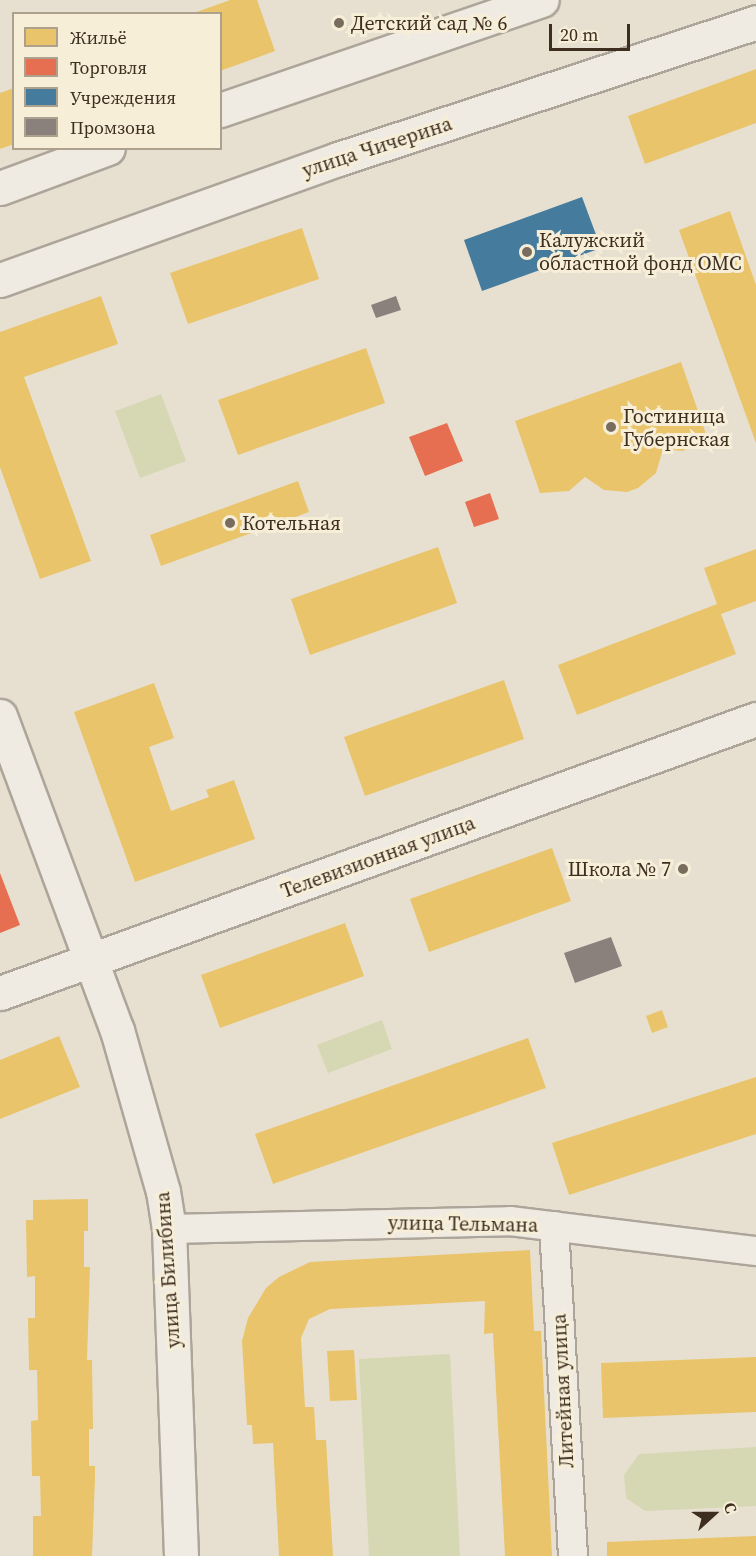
<!DOCTYPE html>
<html>
<head>
<meta charset="utf-8">
<style>
	body { margin:0 }
	#map { position:relative; width:756px; height:1556px; overflow:hidden; background:#e7e0d1; font-family:"Source Serif 4",serif }
	div>[style] { position:absolute }
	[style*='--x'] { left:calc(var(--x)*1px); top:calc(var(--y)*1px); width:calc(var(--w)*1px); rotate:calc(var(--a)*1deg) }
	.green>* { inset:0; background:#d6d7b3 }
	.homes>* { inset:0; background:#e9c46a }
	.shops>* { inset:0; background:#e76f51 }
	.public>* { inset:0; background:#457b9d }
	.industry>* { inset:0; background:#8a817c }
	.roads { filter:drop-shadow(2px 0 #ada599) drop-shadow(-2px 0 #ada599) drop-shadow(0 2px #ada599) drop-shadow(0 -2px #ada599) }
	.street>* { height:28px; margin:-14px; padding:0 14px; transform-origin:14px; border-radius:14px; background:#efebe3 }
	.secondary>* { height:33px; margin:-16.5px; padding:0 16.5px; transform-origin:16.5px; border-radius:16.5px; background:#efebe3 }
	.dots>* { width:16px; height:16px; translate:-50% -50%; box-sizing:border-box; border:3px solid #f7eed8; border-radius:50% }
	span { translate:-50% -50%; white-space:nowrap; text-align:center; line-height:1.15; -webkit-text-stroke:6px #f7eed8; paint-order:stroke }
	.poi-label { font-size:20px; color:#3d2e20 }
	.left { translate:0 -50%; text-align:left }
	.right { translate:-100% -50%; text-align:right }
	.street-label { font-size:20px; color:#3d2e20 }
	.legend { position:absolute; left:12px; top:12px; width:210px; height:138px; box-sizing:border-box; background:#f7eed8; border:2px solid #ada18e; margin:0; padding:8px 10px; list-style:none; font-size:18px; color:#3d2e20 }
	.legend li { display:flex; align-items:center; gap:12px; height:30px }
	.legend b { width:30px; border:2px solid #ada18e }
	.north { position:absolute; left:684px; top:1484px; width:60px; height:60px; -webkit-text-stroke:4px #f7eed8; paint-order:stroke; rotate:69deg; font-size:16px; font-weight:700; line-height:24px; text-align:center; color:#3d2e20 }
	.north::after { content:''; display:block; margin:auto; width:21px; height:27px; background:#3d2e20; clip-path:polygon(50% 0,100% 100%,50% 72%,0 100%) }
	.scale { position:absolute; left:549px; top:24px; width:81px; height:27px; box-sizing:border-box; border:3px solid #3d2e20; border-top:0; padding-left:8px; font-size:18px; line-height:21px; white-space:nowrap; color:#3d2e20; -webkit-text-stroke:4px #f7eed8; paint-order:stroke }
</style>
</head>
<body>
<div id="map">
	<div class="green">
		<div style="clip-path:polygon(161px 394px,186px 461px,140px 478px,115px 411px)"></div>
		<div style="clip-path:polygon(382px 1020px,392px 1049px,328px 1073px,317px 1045px)"></div>
		<div style="clip-path:polygon(450px 1354px,460px 1556px,369px 1556px,359px 1359px)"></div>
		<div style="clip-path:polygon(756px 1447px,756px 1506px,645px 1511px,626px 1498px,624px 1475px,639px 1454px)"></div>
	</div>
	<div class="homes">
		<div style="clip-path:polygon(230px 0,257px 0,275px 51px,220px 71px,220px 14px,194px 13px)"></div>
		<div style="clip-path:polygon(756px 69px,756px 123px,645px 164px,628px 116px)"></div>
		<div style="clip-path:polygon(14px 88px,14px 144px,0 149px,0 93px)"></div>
		<div style="clip-path:polygon(730px 211px,756px 285px,756px 443px,679px 230px)"></div>
		<div style="clip-path:polygon(302px 228px,319px 279px,188px 324px,170px 273px)"></div>
		<div style="clip-path:polygon(101px 296px,118px 344px,24px 377px,91px 561px,40px 579px,0 467px,0 332px)"></div>
		<div style="clip-path:polygon(366px 348px,385px 403px,238px 455px,218px 400px)"></div>
		<div style="clip-path:polygon(681px 362px,706px 434px,683px 451px,663px 449px,656px 473px,638px 488px,627px 492px,604px 490px,585px 477px,569px 491px,540px 493px,515px 421px)"></div>
		<div style="clip-path:polygon(298px 481px,309px 512px,161px 566px,150px 535px)"></div>
		<div style="clip-path:polygon(438px 547px,457px 603px,310px 655px,291px 599px)"></div>
		<div style="clip-path:polygon(756px 549px,756px 601px,721px 614px,736px 654px,577px 715px,558px 665px,717px 604px,704px 568px)"></div>
		<div style="clip-path:polygon(504px 680px,524px 739px,365px 796px,344px 737px)"></div>
		<div style="clip-path:polygon(154px 683px,174px 738px,149px 747px,171px 811px,209px 797px,206px 790px,234px 780px,255px 839px,135px 882px,74px 712px)"></div>
		<div style="clip-path:polygon(552px 848px,571px 901px,429px 952px,410px 899px)"></div>
		<div style="clip-path:polygon(345px 923px,364px 976px,220px 1028px,201px 975px)"></div>
		<div style="clip-path:polygon(662px 1010px,668px 1027px,652px 1033px,646px 1016px)"></div>
		<div style="clip-path:polygon(59px 1036px,80px 1087px,0 1119px,0 1060px)"></div>
		<div style="clip-path:polygon(528px 1038px,546px 1088px,273px 1184px,255px 1134px)"></div>
		<div style="clip-path:polygon(756px 1077px,756px 1134px,569px 1195px,552px 1143px)"></div>
		<div style="clip-path:polygon(88px 1199px,88px 1231px,84px 1231px,84px 1267px,90px 1267px,87px 1360px,92px 1360px,93px 1429px,89px 1429px,89px 1466px,95px 1466px,95px 1479px,92px 1556px,33px 1556px,33px 1516px,41px 1516px,40px 1476px,32px 1476px,31px 1421px,38px 1420px,37px 1370px,29px 1370px,28px 1318px,35px 1318px,35px 1276px,27px 1277px,26px 1220px,33px 1220px,33px 1200px)"></div>
		<div style="clip-path:polygon(530px 1250px,534px 1331px,541px 1331px,552px 1556px,505px 1556px,493px 1333px,484px 1334px,485px 1301px,330px 1309px,309px 1319px,301px 1338px,305px 1407px,314px 1407px,316px 1440px,326px 1440px,333px 1556px,279px 1556px,273px 1443px,253px 1444px,252px 1425px,247px 1425px,242px 1341px,248px 1318px,266px 1288px,279px 1277px,310px 1262px)"></div>
		<div style="clip-path:polygon(354px 1350px,357px 1400px,330px 1401px,327px 1351px)"></div>
		<div style="clip-path:polygon(756px 1357px,756px 1412px,603px 1418px,601px 1363px)"></div>
		<div style="clip-path:polygon(756px 1536px,756px 1556px,607px 1556px,607px 1542px)"></div>
	</div>
	<div class="shops">
		<div style="clip-path:polygon(447px 423px,463px 461px,425px 476px,409px 437px)"></div>
		<div style="clip-path:polygon(490px 493px,499px 519px,474px 527px,465px 502px)"></div>
		<div style="clip-path:polygon(0 873px,20px 925px,0 933px)"></div>
	</div>
	<div class="public">
		<div style="clip-path:polygon(582px 197px,601px 248px,482px 291px,464px 240px)"></div>
	</div>
	<div class="industry">
		<div style="clip-path:polygon(396px 296px,401px 310px,376px 318px,371px 305px)"></div>
		<div style="clip-path:polygon(611px 937px,622px 966px,575px 983px,564px 953px)"></div>
	</div>
	<div class="roads">
		<div class="street">
			<div style="--x:554;--y:1226;--w:331;--a:86.7"></div>
			<div style="--x:169;--y:1229;--w:341;--a:-1.3"></div>
			<div style="--x:510;--y:1221;--w:248;--a:7"></div>
		</div>
		<div class="secondary">
			<div style="--x:220;--y:110;--w:340;--a:-18.9"></div>
			<div style="--x:0;--y:188;--w:115;--a:-20.3"></div>
			<div style="--x:0;--y:280;--w:359;--a:-19.7"></div>
			<div style="--x:338;--y:159;--w:440;--a:-18.1"></div>
			<div style="--x:0;--y:716;--w:335;--a:69.6"></div>
			<div style="--x:117;--y:1030;--w:167;--a:74.1"></div>
			<div style="--x:163;--y:1191;--w:38;--a:81"></div>
			<div style="--x:169;--y:1229;--w:327;--a:87.9"></div>
			<div style="--x:0;--y:993;--w:804;--a:-19.92"></div>
		</div>
	</div>
	<div class="dots">
		<div style="left:339px;top:23px;background:#786c5e"></div>
		<div style="left:527px;top:252px;background:#786c5e"></div>
		<div style="left:611px;top:427px;background:#786c5e"></div>
		<div style="left:230px;top:523px;background:#786c5e"></div>
		<div style="left:683px;top:869px;background:#786c5e"></div>
	</div>
	<div class="poi-label">
		<span class="left" style="left:351px;top:23px">Детский сад № 6</span>
		<span class="left" style="left:539px;top:252px">Калужский<br>областной фонд ОМС</span>
		<span class="left" style="left:623px;top:428px">Гостиница<br>Губернская</span>
		<span class="left" style="left:242px;top:523px">Котельная</span>
		<span class="right" style="left:671px;top:869px">Школа № 7</span>
	</div>
	<div class="street-label">
		<span style="left:377px;top:147px;rotate:-18deg">улица Чичерина</span>
		<span style="left:378px;top:857px;rotate:-20deg">Телевизионная улица</span>
		<span style="left:463px;top:1224px;rotate:1deg">улица Тельмана</span>
		<span style="left:168px;top:1270px;rotate:-94deg">улица Билибина</span>
		<span style="left:563px;top:1391px;rotate:-93deg">Литейная улица</span>
	</div>
	<ul class="legend">
	<li><b style="height:16px;background:#e9c46a"></b>Жильё</li>
	<li><b style="height:16px;background:#e76f51"></b>Торговля</li>
	<li><b style="height:16px;background:#457b9d"></b>Учреждения</li>
	<li><b style="height:16px;background:#8a817c"></b>Промзона</li>
	</ul>
	<div class="north">С</div>
	<div class="scale">20 m</div>
</div>
</body>
</html>
